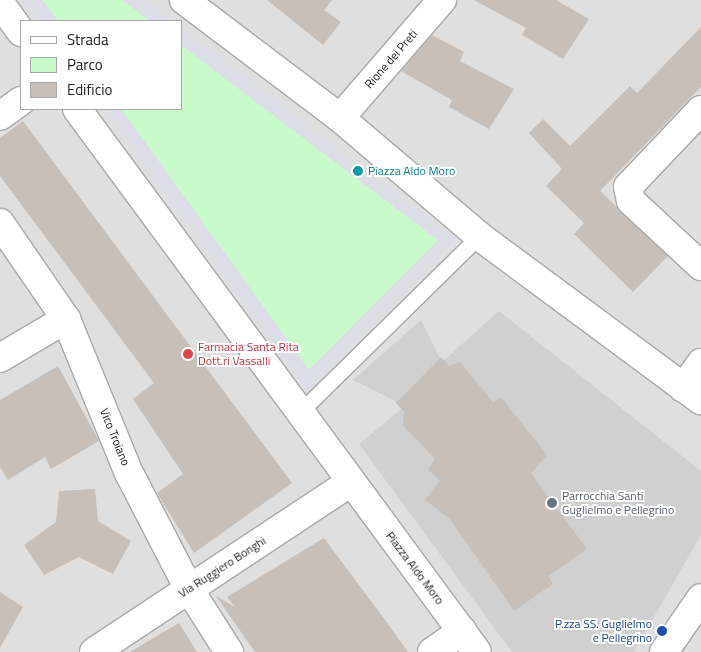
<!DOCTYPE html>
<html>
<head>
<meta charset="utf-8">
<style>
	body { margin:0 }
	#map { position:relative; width:701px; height:652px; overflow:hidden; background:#f2efe9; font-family:"Titillium Web",sans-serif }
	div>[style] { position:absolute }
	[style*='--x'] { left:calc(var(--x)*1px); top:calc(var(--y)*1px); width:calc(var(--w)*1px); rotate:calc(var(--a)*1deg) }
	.residential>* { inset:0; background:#e0dfdf }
	.religious>* { inset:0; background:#d0d0d0 }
	.park>* { inset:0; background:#c8facc }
	.plaza>* { inset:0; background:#dddde8 }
	.building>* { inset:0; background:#c7bfb8 }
	.roads { filter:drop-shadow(1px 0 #a9a9a9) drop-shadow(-1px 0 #a9a9a9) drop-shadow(0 1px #a9a9a9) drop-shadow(0 -1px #a9a9a9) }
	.service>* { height:15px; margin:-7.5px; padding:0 7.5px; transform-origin:7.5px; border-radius:7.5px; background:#fff }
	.minor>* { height:28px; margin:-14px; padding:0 14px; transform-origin:14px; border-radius:14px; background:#fff }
	.dots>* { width:14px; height:14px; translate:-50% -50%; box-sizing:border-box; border:2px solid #fff; border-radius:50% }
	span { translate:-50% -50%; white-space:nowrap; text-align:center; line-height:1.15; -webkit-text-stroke:4px #fff; paint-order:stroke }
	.street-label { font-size:12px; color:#222 }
	.culture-label { font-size:12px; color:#0d838f }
	.left { translate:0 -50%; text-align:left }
	.health-label { font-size:12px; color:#be3a42 }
	.worship-label { font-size:12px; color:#5b616d }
	.transit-label { font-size:12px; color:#164399 }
	.right { translate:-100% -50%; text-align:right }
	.legend { position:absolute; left:20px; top:20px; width:162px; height:90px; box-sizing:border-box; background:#fff; border:1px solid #a7a7a7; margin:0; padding:6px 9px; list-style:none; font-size:15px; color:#222 }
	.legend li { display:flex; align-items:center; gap:10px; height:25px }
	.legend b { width:25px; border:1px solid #a7a7a7 }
</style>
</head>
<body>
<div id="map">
	<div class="residential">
		<div style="clip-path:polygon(evenodd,0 0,701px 0,701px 652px,0 652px,0 0,21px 21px,181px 21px,181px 109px,21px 109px,21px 21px)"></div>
	</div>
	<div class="religious">
		<div style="clip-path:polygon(499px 311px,701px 471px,701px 535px,634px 652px,512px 652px,359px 444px,405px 406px,353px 380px,421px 320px,442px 362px)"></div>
	</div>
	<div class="park">
		<div style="clip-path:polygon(42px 0,122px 0,150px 21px,58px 21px)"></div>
		<div style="clip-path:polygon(181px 45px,438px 240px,309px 370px,121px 109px,181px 109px)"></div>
	</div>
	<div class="plaza">
		<div style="clip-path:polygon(25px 0,42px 0,58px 21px,40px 21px)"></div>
		<div style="clip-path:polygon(122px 0,145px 0,172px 21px,150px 21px)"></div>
		<div style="clip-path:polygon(181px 28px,455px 239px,307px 391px,104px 109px,121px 109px,309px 370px,438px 240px,181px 45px)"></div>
	</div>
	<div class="building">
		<div style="clip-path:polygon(267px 0,332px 0,324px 10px,341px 22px,323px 45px)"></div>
		<div style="clip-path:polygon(474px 0,556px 0,589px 19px,563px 59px,522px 35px,526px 28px)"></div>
		<div style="clip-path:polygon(701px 27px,701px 87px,600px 191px,668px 256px,633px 292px,574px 234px,584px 223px,546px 186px,562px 169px,529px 133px,543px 119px,570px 146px,630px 86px,637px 93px)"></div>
		<div style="clip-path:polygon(432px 35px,464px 52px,460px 61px,514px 89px,489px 129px,449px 107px,452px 100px,401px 71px)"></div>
		<div style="clip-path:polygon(23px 121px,292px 483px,194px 553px,157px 493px,183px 474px,133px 399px,154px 383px,0 176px,0 138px)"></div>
		<div style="clip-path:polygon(441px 357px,449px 366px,460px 362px,493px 402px,501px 397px,547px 455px,531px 473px,587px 549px,548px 576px,553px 584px,514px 611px,450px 519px,425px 500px,440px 480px,428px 470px,435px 459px,403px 425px,404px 412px,396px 403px)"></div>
		<div style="clip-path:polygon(58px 366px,99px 441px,51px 469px,45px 457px,8px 480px,0 467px,0 400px)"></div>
		<div style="clip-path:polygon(95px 489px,98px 521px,131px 541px,113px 574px,79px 557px,44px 575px,24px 545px,56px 522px,59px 491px)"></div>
		<div style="clip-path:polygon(324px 538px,388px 624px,408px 652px,255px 652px,215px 595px,235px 607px,227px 597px)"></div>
		<div style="clip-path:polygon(0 592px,23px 607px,0 648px)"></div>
		<div style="clip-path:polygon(179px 623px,197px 652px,130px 652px,160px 634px)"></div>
	</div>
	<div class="roads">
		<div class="service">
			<div style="--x:302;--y:410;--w:248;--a:-44.5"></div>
		</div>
		<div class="minor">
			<div style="--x:184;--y:0;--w:196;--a:37.1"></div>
			<div style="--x:340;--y:118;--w:182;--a:40.3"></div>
			<div style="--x:479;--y:236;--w:276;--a:36.5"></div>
			<div style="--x:0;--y:3;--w:36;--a:54"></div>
			<div style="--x:77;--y:109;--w:674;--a:53.62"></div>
			<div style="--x:701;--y:110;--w:106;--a:133.5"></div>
			<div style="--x:628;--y:187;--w:14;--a:78"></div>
			<div style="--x:631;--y:201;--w:96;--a:42.9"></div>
			<div style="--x:0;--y:116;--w:26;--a:-36"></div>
			<div style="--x:340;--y:118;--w:156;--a:-49.2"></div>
			<div style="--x:0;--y:223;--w:116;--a:55.5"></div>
			<div style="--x:66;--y:319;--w:166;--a:67.8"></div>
			<div style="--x:129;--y:473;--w:131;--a:62.7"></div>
			<div style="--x:189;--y:589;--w:75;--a:57.6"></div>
			<div style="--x:0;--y:358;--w:77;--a:-30.6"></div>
			<div style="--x:683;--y:388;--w:31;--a:-54"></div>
			<div style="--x:94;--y:652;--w:308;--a:-33.5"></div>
			<div style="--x:432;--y:652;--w:37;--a:-35"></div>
			<div style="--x:664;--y:652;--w:65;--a:-55.6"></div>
		</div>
	</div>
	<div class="dots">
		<div style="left:358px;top:171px;background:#0f9aa8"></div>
		<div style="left:188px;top:354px;background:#e0444e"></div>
		<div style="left:552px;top:503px;background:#6b7280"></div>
		<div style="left:662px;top:631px;background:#1a4fb4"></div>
	</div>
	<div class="street-label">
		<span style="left:391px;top:59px;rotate:-49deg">Rione dei Preti</span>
		<span style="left:115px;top:437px;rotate:68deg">Vico Troiano</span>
		<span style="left:222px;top:567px;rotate:-33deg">Via Ruggiero Bonghi</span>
		<span style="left:415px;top:568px;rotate:53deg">Piazza Aldo Moro</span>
	</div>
	<div class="culture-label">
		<span class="left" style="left:368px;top:171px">Piazza Aldo Moro</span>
	</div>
	<div class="health-label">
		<span class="left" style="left:198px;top:354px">Farmacia Santa Rita<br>Dott.ri Vassalli</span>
	</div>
	<div class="worship-label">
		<span class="left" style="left:562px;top:503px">Parrocchia Santi<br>Guglielmo e Pellegrino</span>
	</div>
	<div class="transit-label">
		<span class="right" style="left:652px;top:631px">P.zza SS. Guglielmo<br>e Pellegrino</span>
	</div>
	<ul class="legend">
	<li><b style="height:6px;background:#fff"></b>Strada</li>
	<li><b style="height:14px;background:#c8facc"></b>Parco</li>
	<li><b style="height:14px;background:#c7bfb8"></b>Edificio</li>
	</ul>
</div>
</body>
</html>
